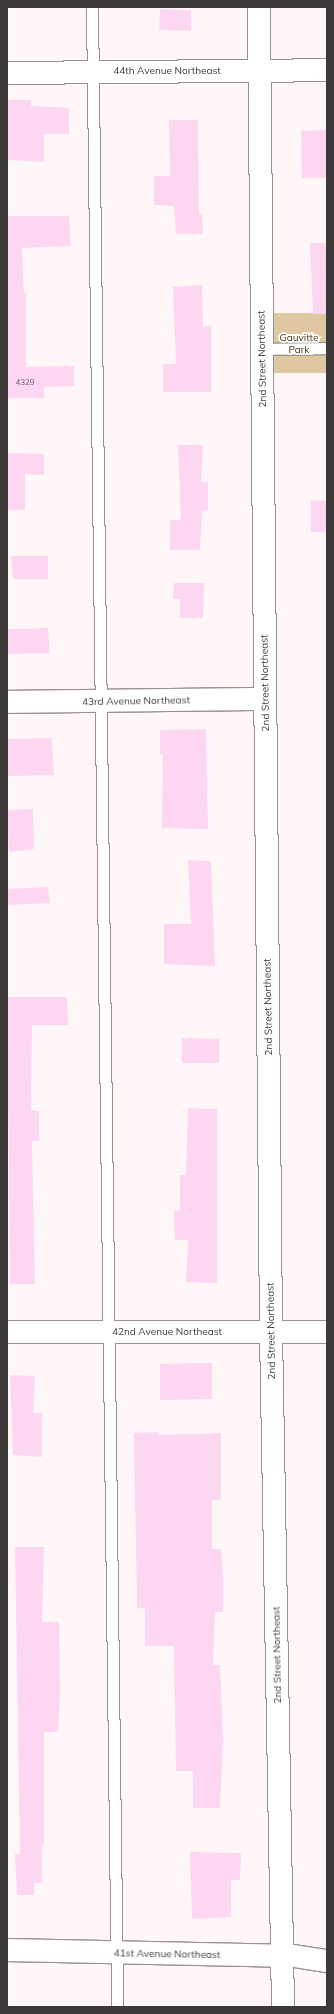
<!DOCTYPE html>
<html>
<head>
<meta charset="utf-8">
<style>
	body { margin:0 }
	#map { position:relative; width:334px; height:2014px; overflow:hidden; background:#fff6f7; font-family:Mulish,sans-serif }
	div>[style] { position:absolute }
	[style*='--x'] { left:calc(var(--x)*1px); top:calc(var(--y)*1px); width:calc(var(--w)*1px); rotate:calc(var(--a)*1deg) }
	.green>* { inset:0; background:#dfc8a1 }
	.building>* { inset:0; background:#fdd7f1 }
	.roads { filter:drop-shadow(1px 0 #9b8f90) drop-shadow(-1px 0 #9b8f90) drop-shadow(0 1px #9b8f90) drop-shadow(0 -1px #9b8f90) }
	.service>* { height:11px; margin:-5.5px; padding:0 5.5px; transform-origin:5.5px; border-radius:5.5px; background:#fff }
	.minor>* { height:22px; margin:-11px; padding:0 11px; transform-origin:11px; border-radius:11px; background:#fff }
	.tertiary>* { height:22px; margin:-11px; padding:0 11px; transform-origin:11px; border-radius:11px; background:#fff }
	span { translate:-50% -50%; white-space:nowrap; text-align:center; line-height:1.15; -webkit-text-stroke:3.5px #fff; paint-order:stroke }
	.number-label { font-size:8px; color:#6d6066 }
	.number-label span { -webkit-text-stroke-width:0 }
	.street-label { font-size:10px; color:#3d3838 }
	.park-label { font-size:10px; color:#44310c }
	.frame { position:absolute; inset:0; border:8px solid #3d3838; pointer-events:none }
</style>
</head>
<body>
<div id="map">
	<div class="green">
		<div style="clip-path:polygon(271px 313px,327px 313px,327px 373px,272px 373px)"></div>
	</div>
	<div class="building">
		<div style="clip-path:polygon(160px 9px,191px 10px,191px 31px,159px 30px)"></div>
		<div style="clip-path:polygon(7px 100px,31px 100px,31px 106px,69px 108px,69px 134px,44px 134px,44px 162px,7px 160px)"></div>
		<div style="clip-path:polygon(169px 120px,198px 120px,199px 214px,202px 214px,203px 234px,176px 234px,174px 206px,154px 205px,154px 176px,170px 176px)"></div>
		<div style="clip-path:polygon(327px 130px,327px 178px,302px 178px,301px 131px)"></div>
		<div style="clip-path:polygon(7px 216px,69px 216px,71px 246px,22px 248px,24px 293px,26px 293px,26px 367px,74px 366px,74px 386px,44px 387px,44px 398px,7px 398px)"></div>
		<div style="clip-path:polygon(310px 243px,327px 243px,327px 314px,313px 314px)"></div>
		<div style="clip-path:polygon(202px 285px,203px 327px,211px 326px,211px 392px,163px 392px,163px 364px,176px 364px,173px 287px)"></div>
		<div style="clip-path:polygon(178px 445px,203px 445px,201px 482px,208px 482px,208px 510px,202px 511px,200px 550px,170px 550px,170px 520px,181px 520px)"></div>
		<div style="clip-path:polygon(7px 453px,44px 454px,44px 475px,25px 474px,25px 510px,7px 510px)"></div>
		<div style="clip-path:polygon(311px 500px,327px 501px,327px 532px,311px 532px)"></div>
		<div style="clip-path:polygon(11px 556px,48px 556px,48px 579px,13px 579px)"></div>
		<div style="clip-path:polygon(174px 583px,204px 583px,203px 618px,180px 618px,180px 599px,173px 599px)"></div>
		<div style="clip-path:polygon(48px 628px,50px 653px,7px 654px,7px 629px)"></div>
		<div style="clip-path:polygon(206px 729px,208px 829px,162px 828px,163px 754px,160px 754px,160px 730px)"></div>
		<div style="clip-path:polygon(52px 738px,54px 775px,7px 776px,7px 739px)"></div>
		<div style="clip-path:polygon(33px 809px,34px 849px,9px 852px,7px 810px)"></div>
		<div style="clip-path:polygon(188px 860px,211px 861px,215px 966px,164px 964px,164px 924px,191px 924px)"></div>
		<div style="clip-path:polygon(48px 887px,50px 903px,7px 905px,7px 889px)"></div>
		<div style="clip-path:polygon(7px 997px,67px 997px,68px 1025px,32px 1025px,31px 1110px,39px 1111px,39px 1141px,32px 1141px,35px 1284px,10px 1284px)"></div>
		<div style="clip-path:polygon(182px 1038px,219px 1039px,219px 1063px,182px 1063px)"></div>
		<div style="clip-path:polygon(188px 1108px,217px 1109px,217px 1283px,186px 1282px,188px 1240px,175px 1240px,174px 1211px,180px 1210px,180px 1175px,186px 1175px)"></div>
		<div style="clip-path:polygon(212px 1363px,212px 1399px,160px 1400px,160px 1364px)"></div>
		<div style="clip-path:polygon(10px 1375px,35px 1376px,33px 1413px,42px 1413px,42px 1457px,13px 1455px)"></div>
		<div style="clip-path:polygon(158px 1432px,158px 1435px,221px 1433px,221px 1500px,212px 1500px,212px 1549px,221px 1549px,223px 1574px,223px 1612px,215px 1612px,213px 1665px,220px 1665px,223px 1740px,220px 1808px,193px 1808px,193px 1771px,176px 1771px,174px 1646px,145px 1646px,145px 1608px,137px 1608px,134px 1433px)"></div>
		<div style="clip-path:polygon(15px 1547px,44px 1547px,42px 1622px,59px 1622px,60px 1691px,58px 1732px,44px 1732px,44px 1845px,42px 1845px,42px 1883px,34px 1883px,34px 1895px,17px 1895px,15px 1854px,20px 1854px)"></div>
		<div style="clip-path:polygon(190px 1852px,241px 1853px,240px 1880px,231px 1880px,231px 1917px,192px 1919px)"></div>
	</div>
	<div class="roads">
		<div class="service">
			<div style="--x:92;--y:7;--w:2000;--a:89.28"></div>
			<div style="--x:262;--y:349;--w:65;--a:-0.9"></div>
		</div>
		<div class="minor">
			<div style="--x:259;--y:7;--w:1325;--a:89.48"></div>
			<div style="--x:271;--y:1332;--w:675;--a:88.98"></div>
			<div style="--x:7;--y:702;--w:258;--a:-0.7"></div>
			<div style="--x:7;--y:1332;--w:320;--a:0"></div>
			<div style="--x:7;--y:1950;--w:287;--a:1.2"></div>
			<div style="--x:294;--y:1956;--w:33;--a:9"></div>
		</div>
		<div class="tertiary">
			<div style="--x:7;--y:73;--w:320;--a:-0.5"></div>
		</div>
	</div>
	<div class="number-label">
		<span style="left:25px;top:383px">4329</span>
	</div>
	<div class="street-label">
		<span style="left:167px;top:71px">44th Avenue Northeast</span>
		<span style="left:262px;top:359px;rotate:-91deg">2nd Street Northeast</span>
		<span style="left:265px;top:683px;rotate:-91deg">2nd Street Northeast</span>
		<span style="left:136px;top:701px;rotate:-1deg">43rd Avenue Northeast</span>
		<span style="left:268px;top:1007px;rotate:-91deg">2nd Street Northeast</span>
		<span style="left:271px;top:1331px;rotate:-91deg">2nd Street Northeast</span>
		<span style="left:167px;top:1332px">42nd Avenue Northeast</span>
		<span style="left:277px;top:1655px;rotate:-91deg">2nd Street Northeast</span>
		<span style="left:167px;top:1954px;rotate:1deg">41st Avenue Northeast</span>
	</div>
	<div class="park-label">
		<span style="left:299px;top:343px">Gauvitte<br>Park</span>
	</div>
	<div class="frame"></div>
</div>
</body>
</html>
